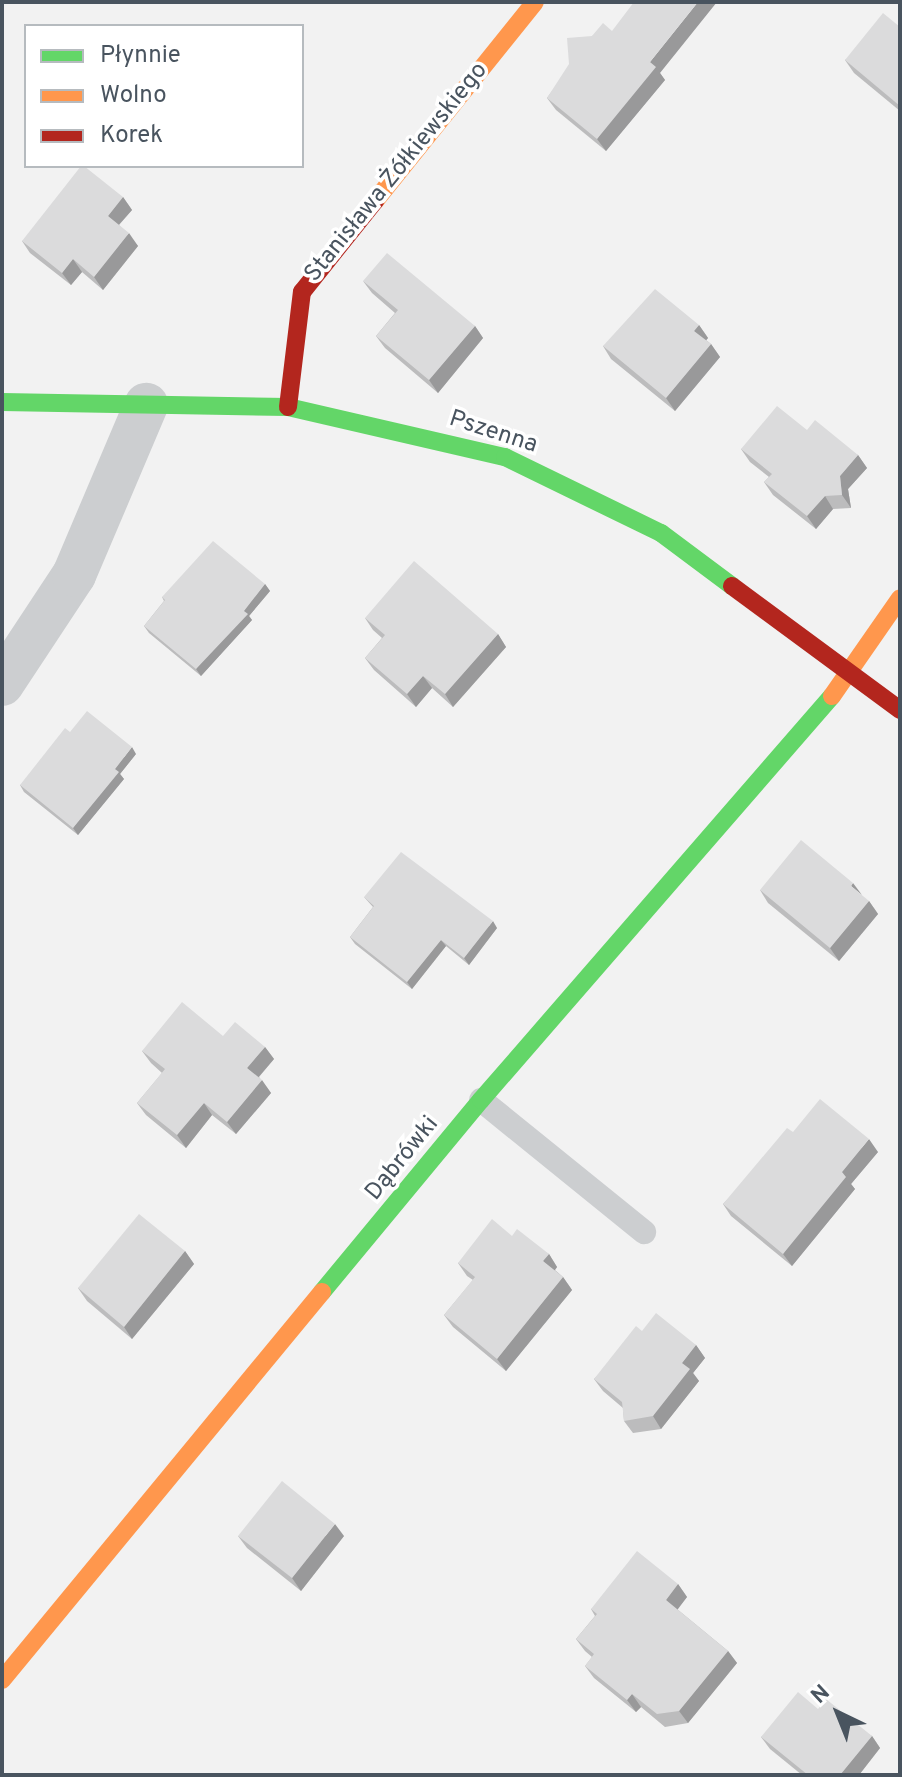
<!DOCTYPE html>
<html>
<head>
<meta charset="utf-8">
<style>
	body { margin:0 }
	#map { position:relative; width:902px; height:1777px; overflow:hidden; background:#f2f2f2; font-family:Overpass,sans-serif }
	div>[style] { position:absolute }
	[style*='--x'] { left:calc(var(--x)*1px); top:calc(var(--y)*1px); width:calc(var(--w)*1px); rotate:calc(var(--a)*1deg) }
	.lane>* { height:24px; margin:-12px; padding:0 12px; transform-origin:12px; border-radius:12px; background:#ccced0 }
	.street>* { height:44px; margin:-22px; padding:0 22px; transform-origin:22px; border-radius:22px; background:#ccced0 }
	.fast>* { height:18px; margin:-9px; padding:0 9px; transform-origin:9px; border-radius:9px; background:#63d668 }
	.slow>* { height:18px; margin:-9px; padding:0 9px; transform-origin:9px; border-radius:9px; background:#ff974d }
	.jam>* { height:18px; margin:-9px; padding:0 9px; transform-origin:9px; border-radius:9px; background:#b3261e }
	.wall>* { inset:0; background:#bcbcbd }
	.shaded-wall>* { inset:0; background:#99999a }
	.building>* { inset:0; background:#dbdbdc }
	span { translate:-50% -50%; white-space:nowrap; text-align:center; line-height:1.15; -webkit-text-stroke:7px #fff; paint-order:stroke }
	.street-label { font-size:24px; color:#49545f }
	.frame { position:absolute; inset:0; border:4px solid #49545f; pointer-events:none }
	.legend { position:absolute; left:24px; top:24px; width:280px; height:144px; box-sizing:border-box; background:#fff; border:2px solid #b6bbbf; margin:0; padding:10px 14px; list-style:none; font-size:24px; color:#49545f }
	.legend li { display:flex; align-items:center; gap:16px; height:40px }
	.legend b { width:40px; border:2px solid #b6bbbf }
	.north { position:absolute; left:798px; top:1673px; width:80px; height:80px; -webkit-text-stroke:6px #fff; paint-order:stroke; rotate:317deg; font-size:22px; font-weight:700; line-height:32px; text-align:center; color:#49545f }
	.north::after { content:''; display:block; margin:auto; width:28px; height:36px; background:#49545f; clip-path:polygon(50% 0,100% 100%,50% 72%,0 100%) }
</style>
</head>
<body>
<div id="map">
	<div class="lane">
		<div style="--x:481;--y:1100;--w:210;--a:39"></div>
	</div>
	<div class="street">
		<div style="--x:2;--y:684;--w:131;--a:-56.6"></div>
		<div style="--x:74;--y:575;--w:185;--a:-67"></div>
	</div>
	<div class="fast">
		<div style="--x:2;--y:402;--w:286;--a:1"></div>
		<div style="--x:288;--y:407;--w:223;--a:13"></div>
		<div style="--x:505;--y:457;--w:174;--a:26"></div>
		<div style="--x:661;--y:533;--w:89;--a:36.7"></div>
		<div style="--x:322;--y:1292;--w:249;--a:-50.4"></div>
		<div style="--x:481;--y:1100;--w:535;--a:-49.02"></div>
	</div>
	<div class="slow">
		<div style="--x:375;--y:201;--w:255;--a:-51.2"></div>
		<div style="--x:832;--y:696;--w:119;--a:-55.2"></div>
		<div style="--x:2;--y:1680;--w:503;--a:-50.49"></div>
	</div>
	<div class="jam">
		<div style="--x:288;--y:407;--w:116;--a:-83.1"></div>
		<div style="--x:302;--y:292;--w:117;--a:-51.3"></div>
		<div style="--x:732;--y:586;--w:209;--a:36.4"></div>
	</div>
	<div class="wall">
		<div style="clip-path:polygon(900px 27px,900px 111px,854px 73px,845px 60px)"></div>
		<div style="clip-path:polygon(612px 31px,660px 73px,665px 80px,606px 151px,556px 110px,547px 98px,592px 36px)"></div>
		<div style="clip-path:polygon(123px 197px,132px 210px,119px 225px,138px 246px,103px 290px,82px 272px,71px 285px,30px 253px,22px 241px)"></div>
		<div style="clip-path:polygon(363px 281px,475px 326px,483px 338px,438px 393px,385px 348px,376px 336px,395px 313px,372px 293px)"></div>
		<div style="clip-path:polygon(699px 325px,708px 338px,706px 340px,711px 344px,720px 357px,675px 411px,611px 359px,603px 346px)"></div>
		<div style="clip-path:polygon(807px 430px,858px 455px,867px 468px,848px 489px,851px 508px,833px 509px,816px 529px,773px 495px,764px 482px,769px 477px,750px 462px,741px 449px)"></div>
		<div style="clip-path:polygon(265px 584px,270px 591px,249px 616px,252px 620px,201px 676px,149px 633px,144px 626px,164px 601px,162px 597px)"></div>
		<div style="clip-path:polygon(365px 618px,498px 634px,506px 647px,453px 707px,432px 688px,416px 707px,374px 670px,365px 658px,382px 638px,373px 630px)"></div>
		<div style="clip-path:polygon(136px 754px,120px 774px,124px 779px,78px 835px,24px 792px,20px 785px)"></div>
		<div style="clip-path:polygon(760px 890px,869px 901px,878px 914px,839px 961px,768px 903px)"></div>
		<div style="clip-path:polygon(364px 897px,497px 928px,469px 965px,446px 946px,412px 989px,355px 944px,350px 937px,373px 907px)"></div>
		<div style="clip-path:polygon(223px 1036px,265px 1047px,274px 1059px,259px 1077px,271px 1093px,236px 1134px,212px 1115px,186px 1148px,146px 1115px,137px 1103px,162px 1073px,151px 1063px,142px 1051px)"></div>
		<div style="clip-path:polygon(793px 1132px,878px 1152px,851px 1184px,855px 1189px,792px 1266px,731px 1216px,723px 1204px)"></div>
		<div style="clip-path:polygon(512px 1236px,549px 1254px,557px 1267px,555px 1270px,563px 1277px,572px 1290px,506px 1371px,453px 1327px,444px 1315px,473px 1280px,467px 1276px,458px 1263px)"></div>
		<div style="clip-path:polygon(185px 1251px,194px 1264px,132px 1339px,87px 1301px,78px 1288px)"></div>
		<div style="clip-path:polygon(642px 1331px,696px 1345px,705px 1358px,693px 1373px,699px 1381px,661px 1429px,633px 1433px,624px 1421px,623px 1408px,603px 1391px,594px 1379px)"></div>
		<div style="clip-path:polygon(238px 1536px,344px 1536px,301px 1591px,247px 1548px)"></div>
		<div style="clip-path:polygon(678px 1584px,687px 1597px,677px 1609px,728px 1651px,737px 1663px,688px 1723px,665px 1727px,641px 1707px,636px 1712px,594px 1678px,585px 1666px,592px 1657px,585px 1651px,576px 1639px,595px 1616px,591px 1609px)"></div>
		<div style="clip-path:polygon(818px 1709px,872px 1736px,880px 1748px,859px 1775px,802px 1775px,770px 1749px,761px 1737px)"></div>
	</div>
	<div class="shaded-wall">
		<div style="clip-path:polygon(698px 2px,717px 2px,660px 73px,665px 80px,606px 151px,597px 139px,650px 62px)"></div>
		<div style="clip-path:polygon(123px 197px,132px 210px,116px 228px,108px 216px)"></div>
		<div style="clip-path:polygon(129px 233px,138px 246px,103px 290px,94px 277px)"></div>
		<div style="clip-path:polygon(73px 259px,82px 272px,71px 285px,62px 273px)"></div>
		<div style="clip-path:polygon(699px 325px,708px 338px,703px 344px,694px 331px)"></div>
		<div style="clip-path:polygon(475px 326px,483px 338px,438px 393px,429px 380px)"></div>
		<div style="clip-path:polygon(711px 344px,720px 357px,675px 411px,666px 398px)"></div>
		<div style="clip-path:polygon(858px 455px,867px 468px,848px 489px,851px 508px,842px 495px,840px 476px)"></div>
		<div style="clip-path:polygon(825px 496px,833px 509px,816px 529px,807px 516px)"></div>
		<div style="clip-path:polygon(265px 584px,270px 591px,249px 616px,252px 620px,201px 676px,196px 669px)"></div>
		<div style="clip-path:polygon(498px 634px,506px 647px,453px 707px,445px 694px)"></div>
		<div style="clip-path:polygon(423px 676px,432px 688px,416px 707px,407px 694px)"></div>
		<div style="clip-path:polygon(132px 747px,136px 754px,120px 774px,124px 779px,78px 835px,73px 828px,115px 769px)"></div>
		<div style="clip-path:polygon(853px 883px,862px 895px,851px 886px)"></div>
		<div style="clip-path:polygon(869px 901px,878px 914px,839px 961px,830px 948px)"></div>
		<div style="clip-path:polygon(493px 921px,497px 928px,469px 965px,464px 958px)"></div>
		<div style="clip-path:polygon(441px 940px,446px 946px,412px 989px,407px 982px)"></div>
		<div style="clip-path:polygon(265px 1047px,274px 1059px,256px 1080px,247px 1068px)"></div>
		<div style="clip-path:polygon(262px 1080px,271px 1093px,236px 1134px,227px 1122px)"></div>
		<div style="clip-path:polygon(204px 1103px,212px 1115px,186px 1148px,177px 1135px)"></div>
		<div style="clip-path:polygon(869px 1139px,878px 1152px,851px 1184px,855px 1189px,792px 1266px,783px 1254px,842px 1172px)"></div>
		<div style="clip-path:polygon(185px 1251px,194px 1264px,132px 1339px,124px 1327px)"></div>
		<div style="clip-path:polygon(549px 1254px,557px 1267px,552px 1274px,543px 1261px)"></div>
		<div style="clip-path:polygon(563px 1277px,572px 1290px,506px 1371px,497px 1359px)"></div>
		<div style="clip-path:polygon(696px 1345px,705px 1358px,693px 1373px,699px 1381px,661px 1429px,653px 1416px,682px 1363px)"></div>
		<div style="clip-path:polygon(335px 1524px,344px 1536px,301px 1591px,292px 1578px)"></div>
		<div style="clip-path:polygon(678px 1584px,687px 1597px,675px 1613px,666px 1600px)"></div>
		<div style="clip-path:polygon(728px 1651px,737px 1663px,688px 1723px,679px 1711px)"></div>
		<div style="clip-path:polygon(632px 1694px,641px 1707px,636px 1712px,627px 1700px)"></div>
		<div style="clip-path:polygon(872px 1736px,880px 1748px,859px 1775px,840px 1775px)"></div>
	</div>
	<div class="building">
		<div style="clip-path:polygon(634px 2px,698px 2px,650px 62px,656px 67px,597px 139px,547px 98px,569px 64px,567px 38px,592px 36px,603px 23px,612px 31px)"></div>
		<div style="clip-path:polygon(883px 13px,900px 27px,900px 106px,845px 60px)"></div>
		<div style="clip-path:polygon(81px 166px,84px 166px,123px 197px,108px 216px,129px 233px,94px 277px,73px 259px,62px 273px,22px 241px)"></div>
		<div style="clip-path:polygon(387px 253px,475px 326px,429px 380px,376px 336px,398px 310px,363px 281px)"></div>
		<div style="clip-path:polygon(655px 289px,699px 325px,694px 331px,711px 344px,666px 398px,603px 346px)"></div>
		<div style="clip-path:polygon(777px 406px,807px 430px,815px 420px,858px 455px,840px 476px,842px 495px,825px 496px,807px 516px,764px 482px,772px 474px,741px 449px)"></div>
		<div style="clip-path:polygon(213px 541px,265px 584px,244px 611px,248px 614px,196px 669px,144px 626px,165px 600px,162px 597px)"></div>
		<div style="clip-path:polygon(414px 561px,498px 634px,445px 694px,423px 676px,407px 694px,365px 658px,385px 635px,365px 618px)"></div>
		<div style="clip-path:polygon(87px 711px,132px 747px,115px 769px,119px 772px,73px 828px,20px 785px,65px 728px,70px 732px)"></div>
		<div style="clip-path:polygon(801px 840px,853px 883px,851px 886px,869px 901px,830px 948px,760px 890px)"></div>
		<div style="clip-path:polygon(401px 852px,493px 921px,464px 958px,441px 940px,407px 982px,350px 937px,374px 906px,364px 897px)"></div>
		<div style="clip-path:polygon(182px 1002px,223px 1036px,235px 1022px,265px 1047px,247px 1068px,262px 1080px,227px 1122px,204px 1103px,177px 1135px,137px 1103px,165px 1069px,142px 1051px)"></div>
		<div style="clip-path:polygon(820px 1099px,869px 1139px,842px 1172px,846px 1177px,783px 1254px,723px 1204px,787px 1128px,793px 1132px)"></div>
		<div style="clip-path:polygon(139px 1214px,185px 1251px,124px 1327px,78px 1288px)"></div>
		<div style="clip-path:polygon(492px 1219px,512px 1236px,517px 1229px,549px 1254px,543px 1261px,563px 1277px,497px 1359px,444px 1315px,475px 1277px,458px 1263px)"></div>
		<div style="clip-path:polygon(656px 1313px,696px 1345px,682px 1363px,690px 1369px,653px 1416px,624px 1421px,622px 1402px,594px 1379px,636px 1326px,642px 1331px)"></div>
		<div style="clip-path:polygon(282px 1481px,335px 1524px,292px 1578px,238px 1536px)"></div>
		<div style="clip-path:polygon(637px 1551px,678px 1584px,666px 1600px,728px 1651px,679px 1711px,657px 1714px,632px 1694px,627px 1700px,585px 1666px,594px 1654px,576px 1639px,597px 1614px,591px 1609px)"></div>
		<div style="clip-path:polygon(798px 1692px,818px 1709px,826px 1699px,872px 1736px,840px 1775px,808px 1775px,761px 1737px)"></div>
	</div>
	<div class="street-label">
		<span style="left:397px;top:173px;rotate:-51deg">Stanisława Żółkiewskiego</span>
		<span style="left:493px;top:433px;rotate:18deg">Pszenna</span>
		<span style="left:403px;top:1159px;rotate:-51deg">Dąbrówki</span>
	</div>
	<div class="frame"></div>
	<ul class="legend">
	<li><b style="height:10px;background:#63d668"></b>Płynnie</li>
	<li><b style="height:10px;background:#ff974d"></b>Wolno</li>
	<li><b style="height:10px;background:#b3261e"></b>Korek</li>
	</ul>
	<div class="north">N</div>
</div>
</body>
</html>
